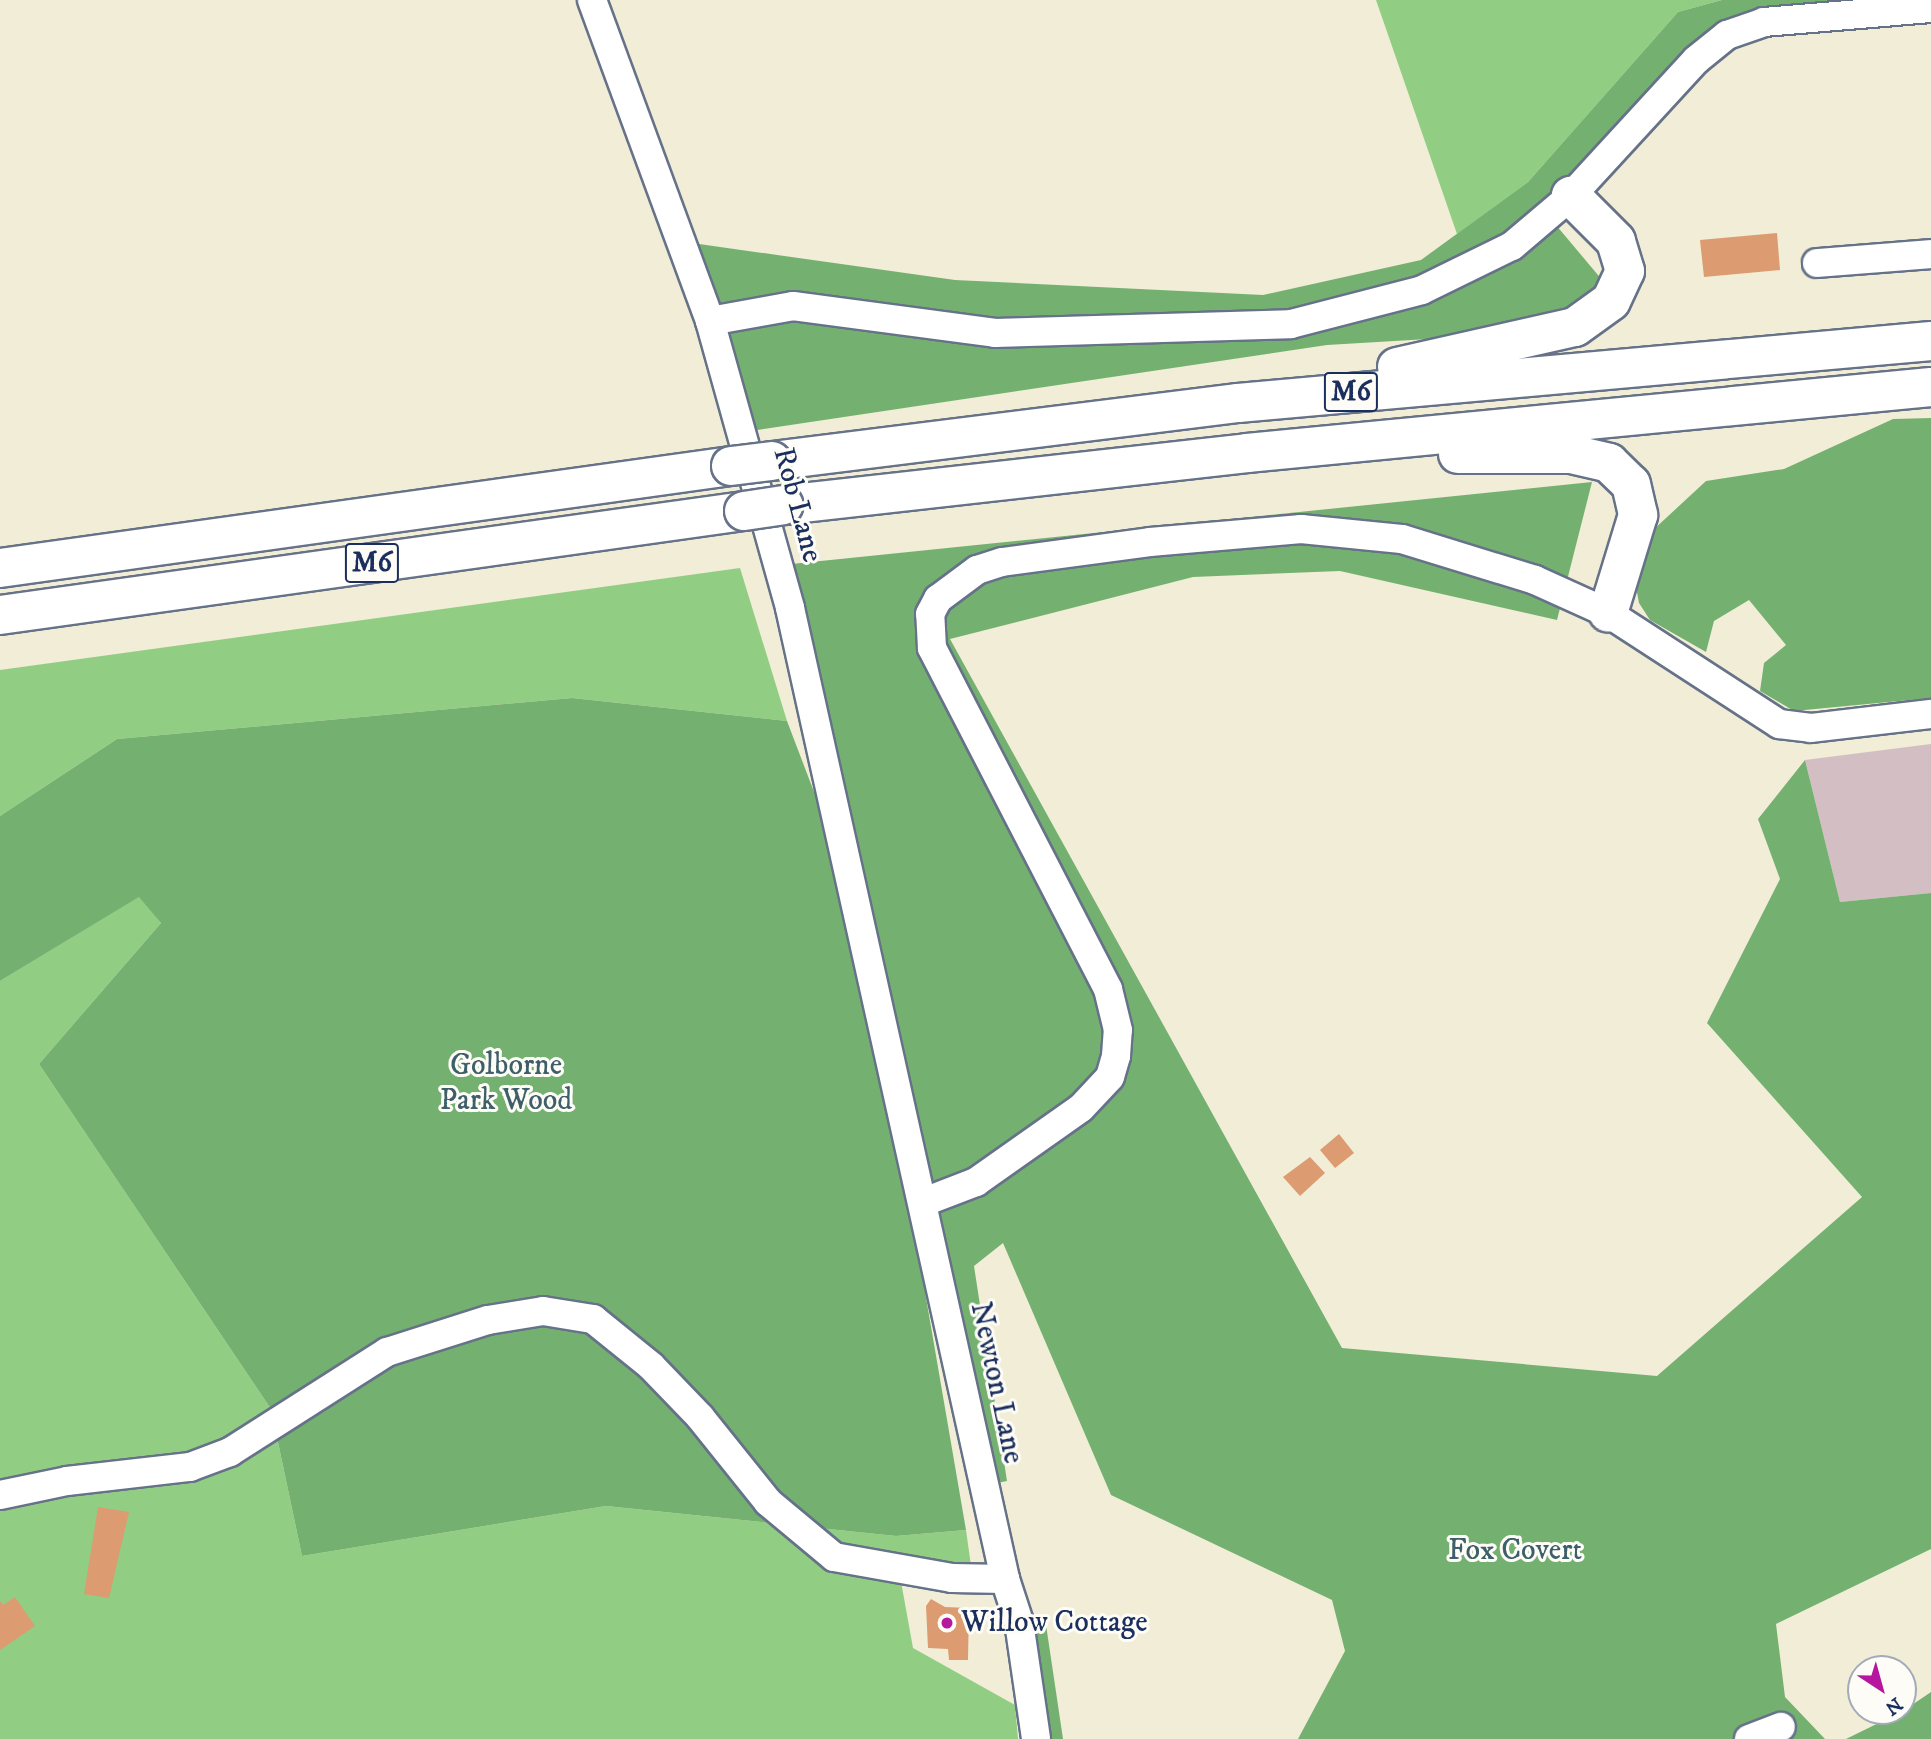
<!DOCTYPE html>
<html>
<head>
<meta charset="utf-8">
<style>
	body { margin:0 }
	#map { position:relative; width:1931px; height:1739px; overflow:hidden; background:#f1edd7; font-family:"IM FELL DW Pica",serif }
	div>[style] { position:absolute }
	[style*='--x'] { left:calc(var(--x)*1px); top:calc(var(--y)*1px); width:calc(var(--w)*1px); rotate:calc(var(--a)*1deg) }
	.industrial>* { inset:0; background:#d2bec3 }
	.green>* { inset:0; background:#91ce83 }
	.forest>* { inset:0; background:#74b171 }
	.building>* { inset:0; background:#dc9b70 }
	.roads { filter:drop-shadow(2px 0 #667288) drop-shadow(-2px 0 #667288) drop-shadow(0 2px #667288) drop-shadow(0 -2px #667288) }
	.minor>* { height:28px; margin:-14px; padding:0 14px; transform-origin:14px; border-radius:14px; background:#fff }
	.highway>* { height:38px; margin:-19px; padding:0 19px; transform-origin:19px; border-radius:19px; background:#fff }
	.bridges { filter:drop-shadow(2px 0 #667288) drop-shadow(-2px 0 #667288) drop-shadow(0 2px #667288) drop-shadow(0 -2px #667288) }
	.highway-bridge>* { height:38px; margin:-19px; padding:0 19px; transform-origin:19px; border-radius:19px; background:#fff }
	.dots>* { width:19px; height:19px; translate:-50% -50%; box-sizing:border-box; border:4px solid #fdfcf7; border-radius:50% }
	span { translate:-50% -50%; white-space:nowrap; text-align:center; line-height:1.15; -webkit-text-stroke:6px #fdfcf7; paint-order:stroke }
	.shield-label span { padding:2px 5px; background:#fdfcf7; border:2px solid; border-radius:5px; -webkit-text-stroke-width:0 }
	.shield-label { font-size:28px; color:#1b2f5e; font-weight:700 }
	.street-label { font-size:30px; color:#1b2f5e }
	.park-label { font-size:30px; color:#3e5f69 }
	.poi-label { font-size:30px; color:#1b2f5e }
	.left { translate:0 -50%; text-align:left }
	.north { position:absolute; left:1847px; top:1655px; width:70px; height:70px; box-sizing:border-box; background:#fdfcf7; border:2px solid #a3aaba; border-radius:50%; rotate:144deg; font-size:19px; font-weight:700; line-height:28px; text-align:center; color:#1b2f5e }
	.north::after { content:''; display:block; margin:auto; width:24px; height:32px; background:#b5179e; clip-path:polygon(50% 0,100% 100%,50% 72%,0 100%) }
</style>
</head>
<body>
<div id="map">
	<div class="industrial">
		<div style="clip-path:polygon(1931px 744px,1931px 893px,1840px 902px,1805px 760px)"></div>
	</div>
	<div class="green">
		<div style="clip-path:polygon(1376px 0,1722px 0,1678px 12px,1528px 182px,1457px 234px)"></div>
		<div style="clip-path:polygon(740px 568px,787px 721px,572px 698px,117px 739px,0 816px,0 670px)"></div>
		<div style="clip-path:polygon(140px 896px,161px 923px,39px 1064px,271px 1409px,302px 1556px,606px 1506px,896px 1536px,966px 1530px,974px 1587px,900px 1576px,913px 1648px,1015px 1705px,1018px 1739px,0 1739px,0 981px)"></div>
	</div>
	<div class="forest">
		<div style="clip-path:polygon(1722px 0,1931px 0,1708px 33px,1540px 206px,1603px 281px,1587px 304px,1462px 337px,1327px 345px,750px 431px,692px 243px,955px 280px,1263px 295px,1421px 260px,1528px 182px,1678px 12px)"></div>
		<div style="clip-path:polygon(1931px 418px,1931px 698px,1794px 711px,1760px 691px,1764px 663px,1786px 645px,1749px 600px,1714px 621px,1706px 652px,1650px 620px,1639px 603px,1635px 582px,1652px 531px,1706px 481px,1784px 469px,1893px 419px)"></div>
		<div style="clip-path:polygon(1592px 482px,1557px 620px,1340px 571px,1193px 577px,950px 639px,1342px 1348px,1657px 1376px,1862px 1197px,1707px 1023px,1780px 879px,1758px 819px,1805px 760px,1840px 902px,1931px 893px,1931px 1549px,1776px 1624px,1785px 1697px,1825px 1739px,1298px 1739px,1345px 1651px,1332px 1600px,1111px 1495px,1003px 1243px,974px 1266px,1007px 1481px,987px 1485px,866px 949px,966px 1530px,896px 1536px,606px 1506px,302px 1556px,271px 1409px,39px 1064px,161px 923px,139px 897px,0 981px,0 816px,117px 739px,572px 698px,787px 721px,856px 902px,772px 566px)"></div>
		<div style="clip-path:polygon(1045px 1618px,1063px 1739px,1023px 1739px,1008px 1621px)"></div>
		<div style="clip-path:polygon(1931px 1692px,1931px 1739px,1846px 1739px,1903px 1711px)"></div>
	</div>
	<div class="building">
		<div style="clip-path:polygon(1777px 233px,1780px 270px,1704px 277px,1700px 240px)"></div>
		<div style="clip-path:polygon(1339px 1134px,1354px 1153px,1335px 1168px,1320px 1150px)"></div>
		<div style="clip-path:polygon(1310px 1157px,1325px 1173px,1300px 1196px,1283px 1177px)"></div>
		<div style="clip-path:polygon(98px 1507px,129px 1512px,109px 1598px,84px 1594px)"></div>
		<div style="clip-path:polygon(15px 1597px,35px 1626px,0 1650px,0 1601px,3px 1605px)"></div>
		<div style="clip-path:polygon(931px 1599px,945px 1607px,969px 1608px,968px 1660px,949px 1660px,948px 1649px,928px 1648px,926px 1606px)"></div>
	</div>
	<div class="roads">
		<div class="minor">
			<div style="--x:592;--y:0;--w:342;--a:69.8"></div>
			<div style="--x:710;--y:321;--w:298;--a:74.4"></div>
			<div style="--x:790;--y:608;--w:995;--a:77.51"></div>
			<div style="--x:1005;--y:1579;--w:45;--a:72"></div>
			<div style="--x:1019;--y:1622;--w:118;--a:81.7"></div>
			<div style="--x:1817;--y:263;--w:114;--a:-4.5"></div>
			<div style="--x:710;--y:321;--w:84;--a:-10.2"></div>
			<div style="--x:793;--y:306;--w:204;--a:7.6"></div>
			<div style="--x:995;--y:333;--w:296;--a:-1.7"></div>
			<div style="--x:1291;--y:324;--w:135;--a:-14.5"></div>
			<div style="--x:1422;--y:290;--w:100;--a:-26.1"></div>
			<div style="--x:1512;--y:246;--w:77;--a:-40.3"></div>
			<div style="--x:1571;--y:196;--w:185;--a:-47.4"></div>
			<div style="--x:1696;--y:60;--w:40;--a:-39"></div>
			<div style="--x:1727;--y:35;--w:39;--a:-19"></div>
			<div style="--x:1764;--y:22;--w:168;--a:-4.8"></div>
			<div style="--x:924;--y:1202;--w:56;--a:-21"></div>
			<div style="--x:976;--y:1182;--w:128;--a:-35.2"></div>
			<div style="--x:1081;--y:1108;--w:42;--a:-46.9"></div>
			<div style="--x:1110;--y:1077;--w:22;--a:-74"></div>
			<div style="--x:1116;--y:1056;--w:26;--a:-86"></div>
			<div style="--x:1118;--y:1030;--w:42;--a:-103.7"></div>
			<div style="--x:1108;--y:989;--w:384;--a:-117.3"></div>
			<div style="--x:932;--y:648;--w:34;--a:-93"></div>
			<div style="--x:930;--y:614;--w:17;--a:-62"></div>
			<div style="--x:938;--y:599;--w:49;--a:-36.6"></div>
			<div style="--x:977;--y:570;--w:26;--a:-18"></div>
			<div style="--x:1002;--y:562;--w:149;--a:-7.7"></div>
			<div style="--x:1150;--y:542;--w:152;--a:-4.9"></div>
			<div style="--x:1301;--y:529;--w:101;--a:5.7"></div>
			<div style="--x:1402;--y:539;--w:139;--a:17.1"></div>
			<div style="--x:1535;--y:580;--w:80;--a:24.3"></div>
			<div style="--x:1608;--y:613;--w:204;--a:33"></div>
			<div style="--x:1779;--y:724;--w:32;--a:7"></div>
			<div style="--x:1811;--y:728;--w:121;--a:-6.7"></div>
			<div style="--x:0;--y:1495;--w:68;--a:-11.8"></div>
			<div style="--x:67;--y:1481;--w:124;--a:-6.5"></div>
			<div style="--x:190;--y:1467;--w:43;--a:-20.6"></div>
			<div style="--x:230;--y:1452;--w:186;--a:-32.5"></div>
			<div style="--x:387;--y:1352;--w:106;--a:-17.6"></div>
			<div style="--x:488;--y:1320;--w:56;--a:-9.3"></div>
			<div style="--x:543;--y:1311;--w:51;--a:9.1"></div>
			<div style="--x:593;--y:1319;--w:75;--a:39"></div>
			<div style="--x:651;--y:1366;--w:71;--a:46.1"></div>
			<div style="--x:700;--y:1417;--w:109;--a:51.3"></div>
			<div style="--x:768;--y:1502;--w:86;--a:39.8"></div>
			<div style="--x:834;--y:1557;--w:120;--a:10.1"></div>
			<div style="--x:952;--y:1578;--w:53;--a:1.1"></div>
			<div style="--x:1749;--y:1739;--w:34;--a:-21"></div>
		</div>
		<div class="highway">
			<div style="--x:1397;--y:367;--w:182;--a:-12.7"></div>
			<div style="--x:1575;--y:327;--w:44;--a:-35.8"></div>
			<div style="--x:1611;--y:301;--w:33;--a:-65"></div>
			<div style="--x:1625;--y:271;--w:31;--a:-107"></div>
			<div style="--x:1616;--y:241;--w:64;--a:-135"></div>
			<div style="--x:1458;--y:454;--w:113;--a:0"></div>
			<div style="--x:1571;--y:454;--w:39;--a:13"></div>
			<div style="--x:1609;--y:463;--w:30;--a:44"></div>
			<div style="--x:1631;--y:484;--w:32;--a:77"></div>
			<div style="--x:1638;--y:515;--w:102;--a:107"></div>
			<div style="--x:772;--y:461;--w:470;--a:-7.1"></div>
			<div style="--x:1238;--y:403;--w:696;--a:-5.11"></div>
			<div style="--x:784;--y:505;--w:466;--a:-6.4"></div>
			<div style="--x:1247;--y:453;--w:687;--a:-5.51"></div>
			<div style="--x:0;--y:568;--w:738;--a:-7.94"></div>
			<div style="--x:0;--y:615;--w:751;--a:-7.96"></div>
		</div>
	</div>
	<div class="bridges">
		<div class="highway-bridge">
			<div style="--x:731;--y:466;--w:41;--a:-7"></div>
			<div style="--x:744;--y:511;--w:40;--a:-8.5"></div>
		</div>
	</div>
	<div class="dots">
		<div style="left:947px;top:1623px;background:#b5179e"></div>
	</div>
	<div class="shield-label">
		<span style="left:1351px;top:392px">M6</span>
		<span style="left:372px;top:563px">M6</span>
	</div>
	<div class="street-label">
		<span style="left:797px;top:505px;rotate:75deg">Rob Lane</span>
		<span style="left:996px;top:1383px;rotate:78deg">Newton Lane</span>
	</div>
	<div class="park-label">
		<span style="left:506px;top:1083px">Golborne<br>Park Wood</span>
		<span style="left:1515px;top:1551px">Fox Covert</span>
	</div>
	<div class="poi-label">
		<span class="left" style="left:961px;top:1623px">Willow Cottage</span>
	</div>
	<div class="north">N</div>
</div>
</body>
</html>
